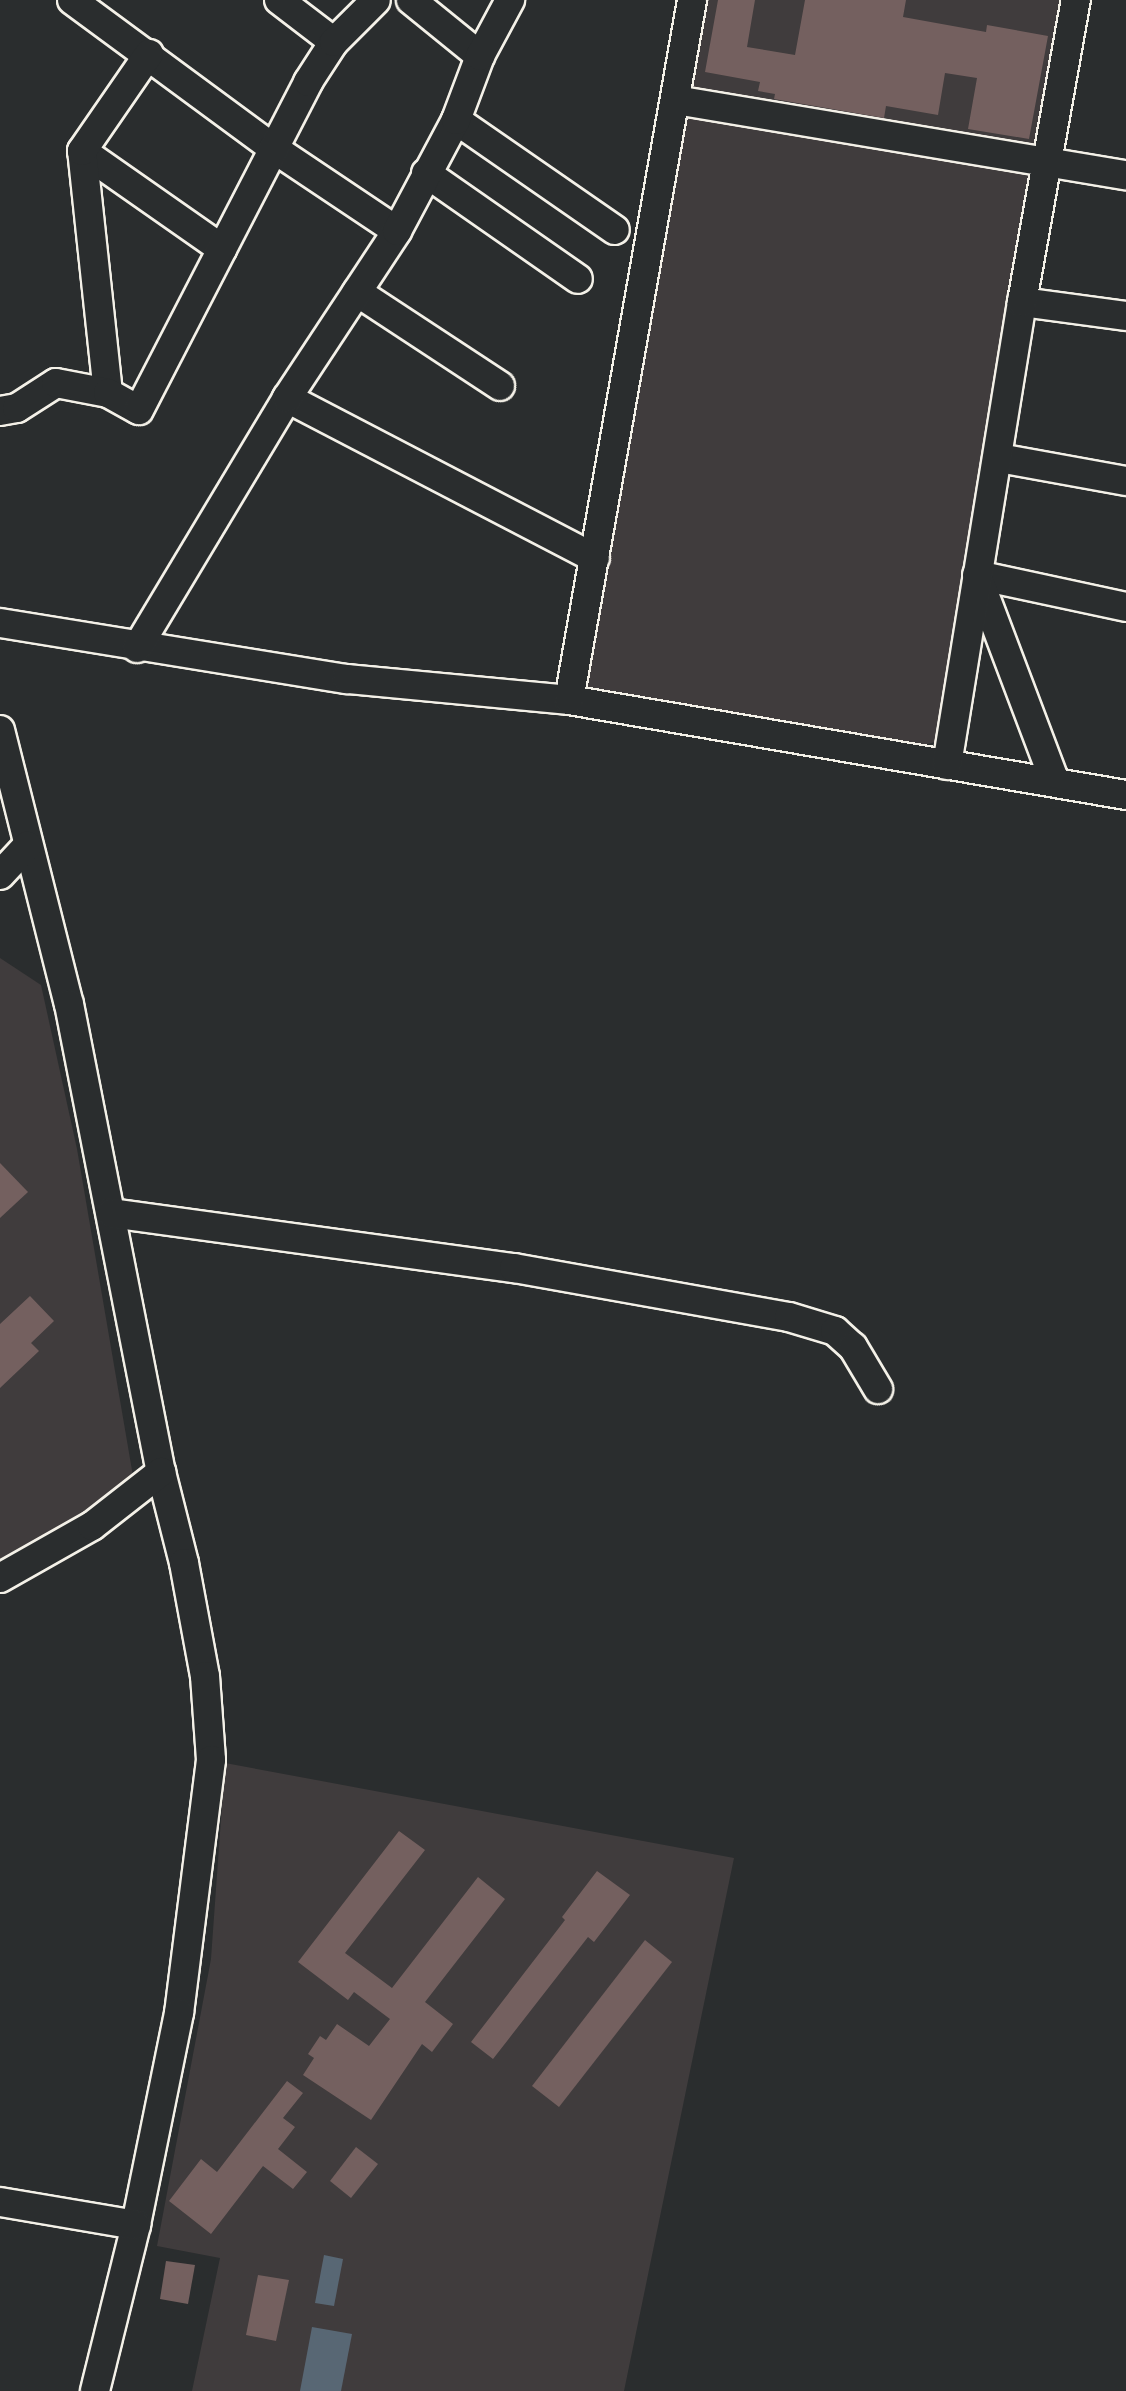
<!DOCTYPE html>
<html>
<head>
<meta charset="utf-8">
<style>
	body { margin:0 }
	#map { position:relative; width:1126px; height:2391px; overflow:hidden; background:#2a2d2e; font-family:Itim,sans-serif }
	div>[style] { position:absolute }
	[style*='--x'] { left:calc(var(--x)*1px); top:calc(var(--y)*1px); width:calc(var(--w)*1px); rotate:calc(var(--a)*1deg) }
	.built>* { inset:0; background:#403c3d }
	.water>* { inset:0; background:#586774 }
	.building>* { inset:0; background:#74605f }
	.roads { filter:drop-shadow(2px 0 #f4f1e8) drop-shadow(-2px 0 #f4f1e8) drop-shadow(0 2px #f4f1e8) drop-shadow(0 -2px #f4f1e8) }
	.minor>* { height:28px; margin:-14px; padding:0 14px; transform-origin:14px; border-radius:14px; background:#2a2d2e }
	span { translate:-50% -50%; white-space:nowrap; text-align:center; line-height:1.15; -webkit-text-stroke:5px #2a2d2e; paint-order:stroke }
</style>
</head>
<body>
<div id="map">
	<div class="built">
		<div style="clip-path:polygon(704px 0,1066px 0,942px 732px,935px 742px,924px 745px,586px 691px)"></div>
		<div style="clip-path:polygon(0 958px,41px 985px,77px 1149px,134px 1482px,0 1569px)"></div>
		<div style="clip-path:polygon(225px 1763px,734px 1858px,624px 2391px,192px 2391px,220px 2258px,157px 2246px,211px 1959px)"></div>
	</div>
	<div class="water">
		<div style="clip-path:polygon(324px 2255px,343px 2259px,334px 2306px,315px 2303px)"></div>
		<div style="clip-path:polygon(312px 2327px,352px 2334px,341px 2391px,300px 2391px)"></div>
	</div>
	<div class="building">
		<div style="clip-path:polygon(718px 0,755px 0,747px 47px,795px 55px,805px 0,906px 0,903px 17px,986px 32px,987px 25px,1048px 36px,1029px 139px,968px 129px,977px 78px,945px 73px,938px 115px,886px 106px,884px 118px,774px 99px,775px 94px,758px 91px,760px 82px,705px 72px)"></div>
		<div style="clip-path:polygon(0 1163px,28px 1192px,0 1218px)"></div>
		<div style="clip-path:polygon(30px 1296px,54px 1321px,31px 1343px,39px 1351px,0 1388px,0 1324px)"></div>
		<div style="clip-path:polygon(399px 1831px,425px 1850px,345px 1953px,392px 1988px,478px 1877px,505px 1899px,425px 2002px,453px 2024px,432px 2052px,422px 2044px,371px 2120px,303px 2075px,314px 2058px,308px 2054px,320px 2036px,326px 2040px,337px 2024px,369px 2046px,390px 2019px,354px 1992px,348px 2000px,298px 1962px)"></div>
		<div style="clip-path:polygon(597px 1871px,630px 1895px,594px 1942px,588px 1937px,493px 2059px,471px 2042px,565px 1920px,562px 1917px)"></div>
		<div style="clip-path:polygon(645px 1940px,672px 1962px,559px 2107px,532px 2086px)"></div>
		<div style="clip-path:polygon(287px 2081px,303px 2093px,283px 2118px,295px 2127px,278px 2149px,307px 2172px,293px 2189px,263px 2166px,211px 2234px,169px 2201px,201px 2159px,217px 2172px)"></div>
		<div style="clip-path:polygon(356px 2147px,378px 2164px,351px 2198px,330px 2181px)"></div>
		<div style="clip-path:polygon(166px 2261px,195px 2265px,188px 2304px,160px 2299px)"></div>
		<div style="clip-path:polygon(258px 2275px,289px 2280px,276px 2341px,246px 2335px)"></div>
	</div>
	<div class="roads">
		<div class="minor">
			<div style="--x:72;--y:0;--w:250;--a:36.4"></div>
			<div style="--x:273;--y:148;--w:149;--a:33.8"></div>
			<div style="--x:279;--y:0;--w:69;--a:37.4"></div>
			<div style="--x:411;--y:0;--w:89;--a:39.1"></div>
			<div style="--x:676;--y:100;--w:456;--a:9.5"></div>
			<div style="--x:456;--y:120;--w:193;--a:34.7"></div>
			<div style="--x:82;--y:151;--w:171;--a:35"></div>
			<div style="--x:426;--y:173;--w:185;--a:34.9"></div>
			<div style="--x:357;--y:292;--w:171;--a:33.3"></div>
			<div style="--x:1022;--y:302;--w:105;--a:7.7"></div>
			<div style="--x:108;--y:393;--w:243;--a:-96.1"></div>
			<div style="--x:82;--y:151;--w:118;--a:-55.4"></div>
			<div style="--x:287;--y:398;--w:347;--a:27.5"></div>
			<div style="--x:0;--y:411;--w:17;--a:-10"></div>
			<div style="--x:17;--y:408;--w:46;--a:-32.7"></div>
			<div style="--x:56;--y:383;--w:53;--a:10.9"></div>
			<div style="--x:108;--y:393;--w:35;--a:29"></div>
			<div style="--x:139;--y:410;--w:369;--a:-62.7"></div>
			<div style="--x:308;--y:82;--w:48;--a:-57"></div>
			<div style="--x:334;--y:42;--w:59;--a:-45"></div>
			<div style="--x:999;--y:458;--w:129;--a:10.3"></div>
			<div style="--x:977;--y:575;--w:152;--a:12.1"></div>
			<div style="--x:978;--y:578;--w:218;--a:69.3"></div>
			<div style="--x:0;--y:623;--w:351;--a:9.2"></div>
			<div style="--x:347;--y:679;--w:223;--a:5.4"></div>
			<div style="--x:569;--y:700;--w:565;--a:9.68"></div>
			<div style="--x:137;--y:648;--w:292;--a:-59"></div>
			<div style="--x:287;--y:398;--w:200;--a:-56.6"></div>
			<div style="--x:397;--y:231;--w:126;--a:-62"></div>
			<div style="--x:456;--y:120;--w:68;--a:-69.4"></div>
			<div style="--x:480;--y:56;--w:64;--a:-61.8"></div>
			<div style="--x:569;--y:700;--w:711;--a:-80.03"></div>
			<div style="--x:0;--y:730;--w:283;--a:75.9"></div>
			<div style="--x:69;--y:1004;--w:477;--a:78.9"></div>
			<div style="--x:161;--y:1472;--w:94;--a:75.8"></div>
			<div style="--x:184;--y:1563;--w:115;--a:79.5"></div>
			<div style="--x:205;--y:1676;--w:84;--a:85.9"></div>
			<div style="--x:211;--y:1760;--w:255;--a:97.2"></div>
			<div style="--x:179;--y:2013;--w:216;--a:101.5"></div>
			<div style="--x:136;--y:2225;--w:171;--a:103.9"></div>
			<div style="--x:947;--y:765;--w:469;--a:-80.8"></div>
			<div style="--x:1022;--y:302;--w:307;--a:-79.9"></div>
			<div style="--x:0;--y:875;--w:40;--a:-47"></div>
			<div style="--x:111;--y:1213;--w:407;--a:7.8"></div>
			<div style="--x:514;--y:1268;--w:279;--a:10.1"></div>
			<div style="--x:789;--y:1317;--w:48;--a:16.9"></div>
			<div style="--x:835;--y:1331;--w:24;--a:42"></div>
			<div style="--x:853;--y:1347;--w:49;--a:59.2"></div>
			<div style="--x:0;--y:1578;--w:106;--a:-29.5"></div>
			<div style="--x:92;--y:1526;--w:88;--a:-38"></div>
			<div style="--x:0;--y:2202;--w:138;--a:9.6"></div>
		</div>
	</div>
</div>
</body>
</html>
